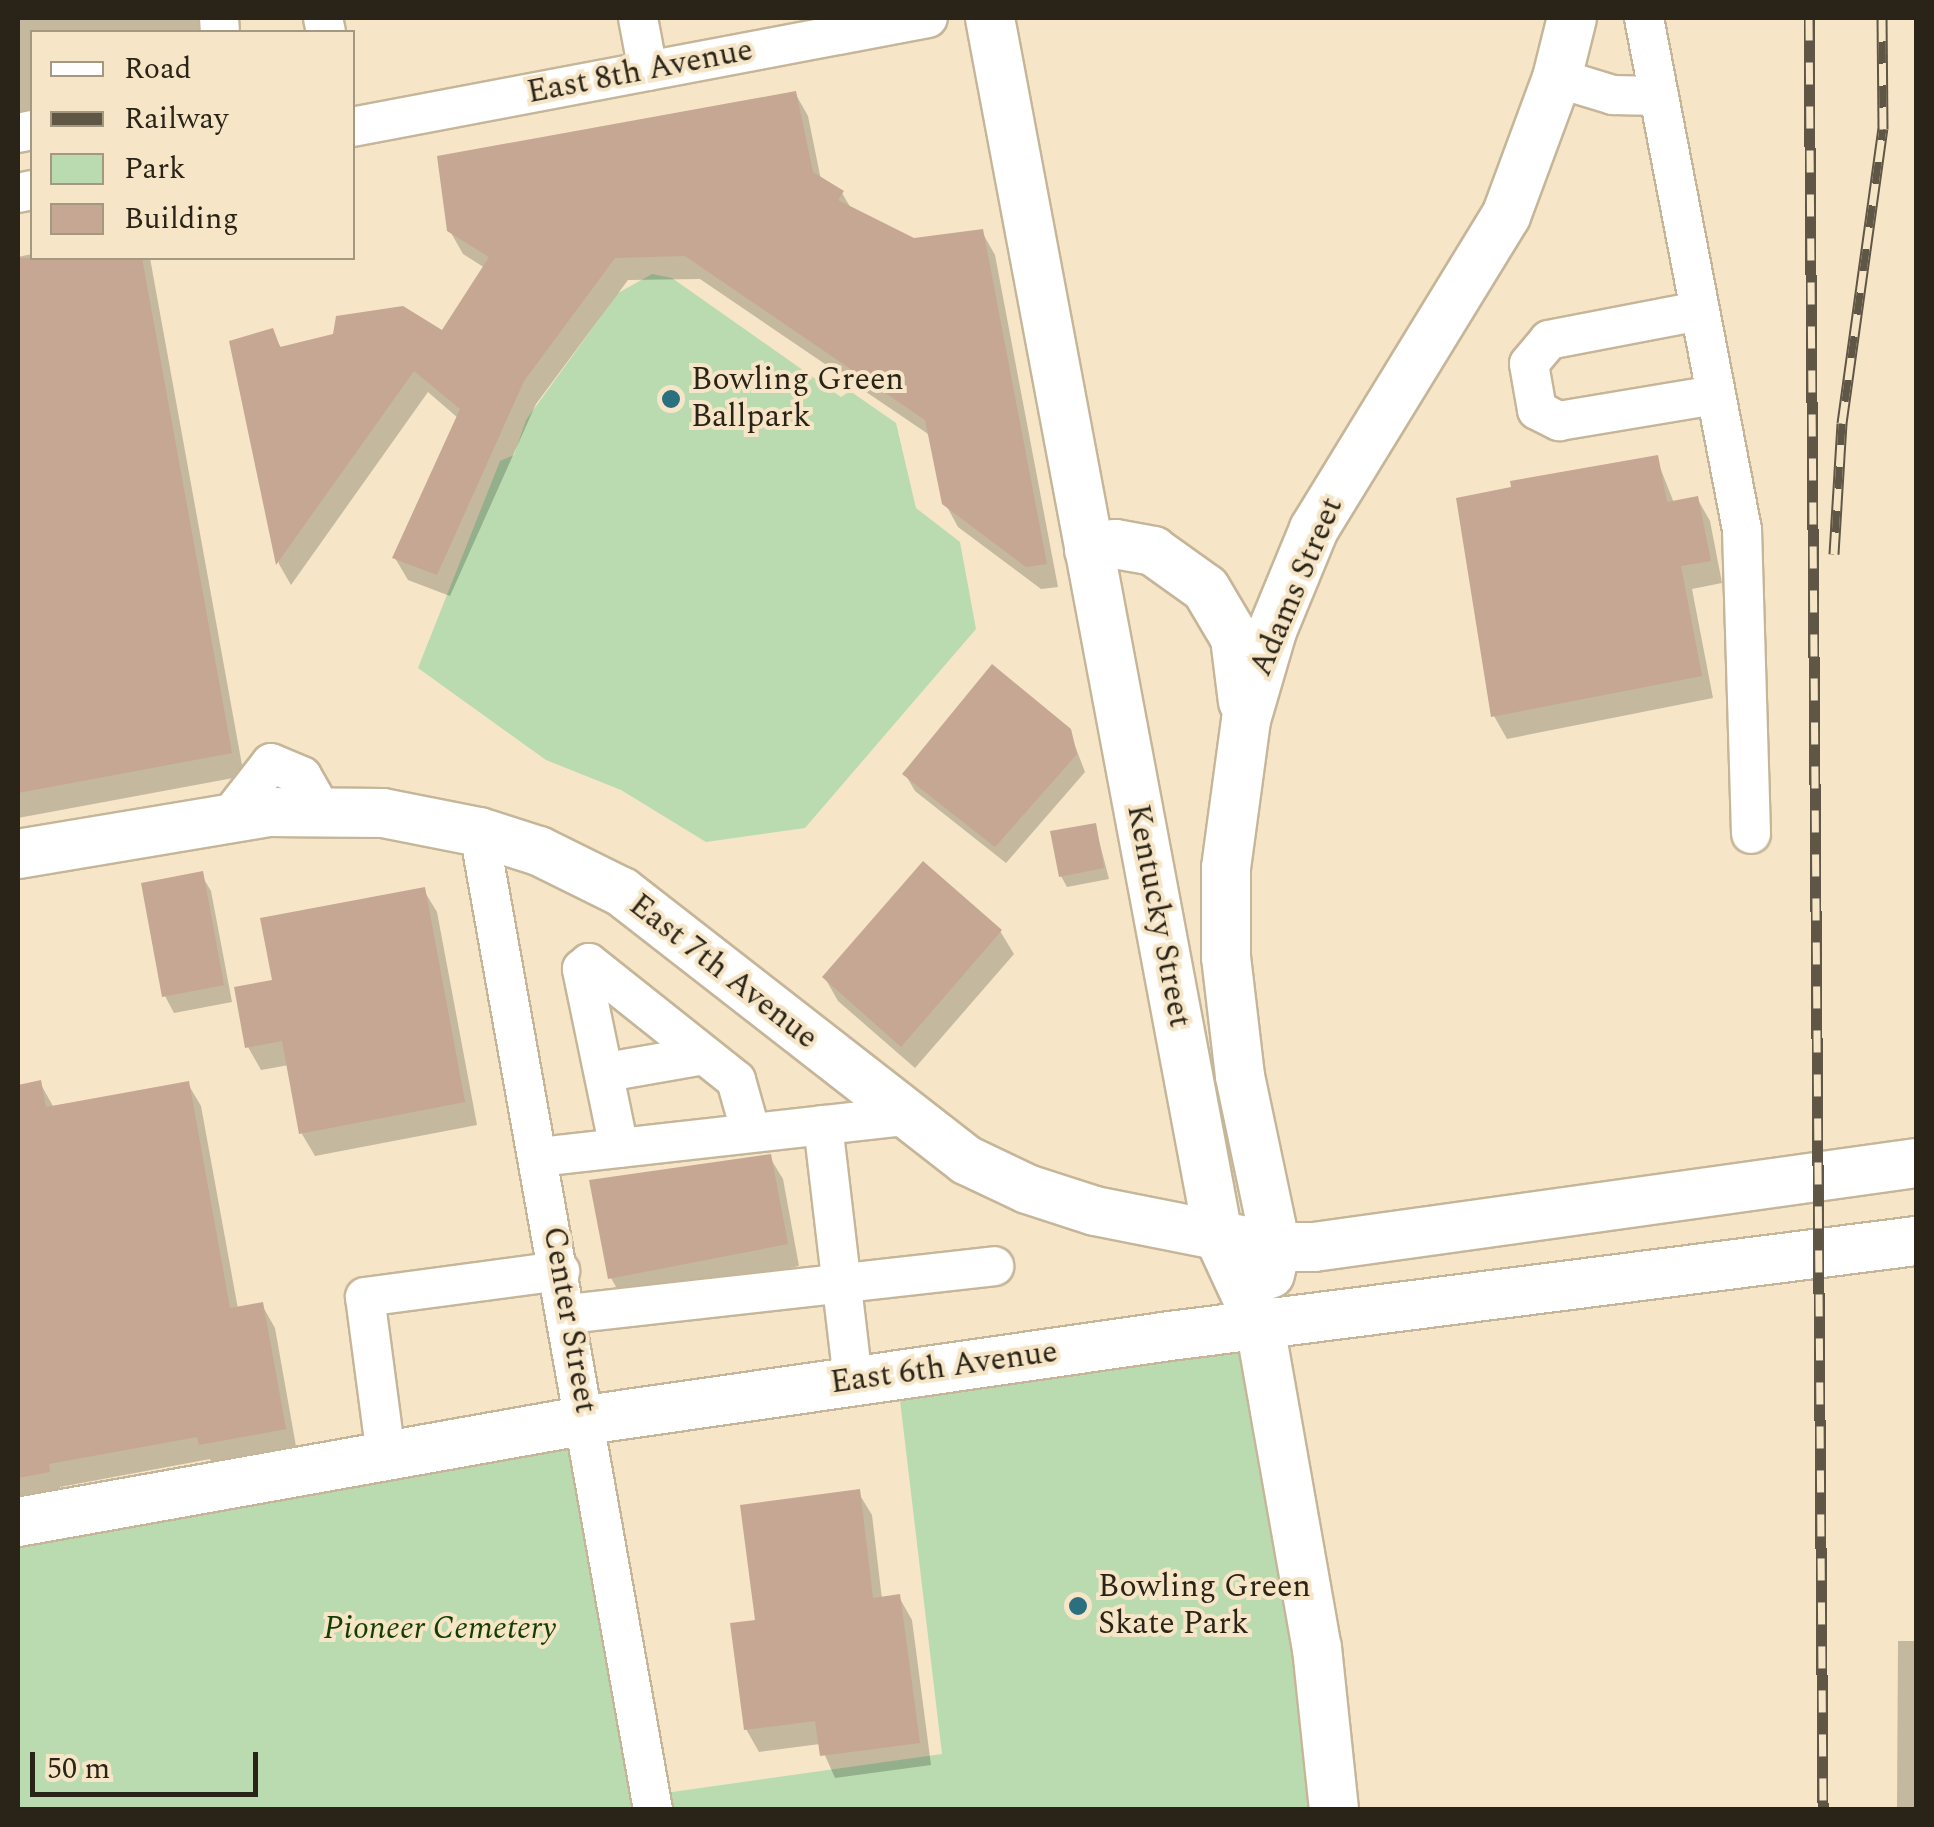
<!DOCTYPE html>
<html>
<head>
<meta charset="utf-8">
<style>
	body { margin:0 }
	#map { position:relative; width:1934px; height:1827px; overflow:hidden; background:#f6e6c7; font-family:Spectral,serif }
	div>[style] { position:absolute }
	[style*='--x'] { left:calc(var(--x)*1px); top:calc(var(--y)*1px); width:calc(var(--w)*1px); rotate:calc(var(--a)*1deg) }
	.green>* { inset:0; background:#badbb0 }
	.shadow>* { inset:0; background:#0003 }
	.building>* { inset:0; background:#c5a793 }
	.roads { filter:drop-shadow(2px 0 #c6b699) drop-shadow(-2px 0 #c6b699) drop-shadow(0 2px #c6b699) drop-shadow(0 -2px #c6b699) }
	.minor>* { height:38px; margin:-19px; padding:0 19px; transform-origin:19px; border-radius:19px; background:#fff }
	.major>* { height:48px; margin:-24px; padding:0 24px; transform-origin:24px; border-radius:24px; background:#fff }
	.rail>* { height:11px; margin-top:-5.5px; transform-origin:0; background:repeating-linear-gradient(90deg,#f6e6c7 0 22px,#5f5645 0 44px); box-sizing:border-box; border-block:2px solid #5f5645 }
	.dots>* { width:28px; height:28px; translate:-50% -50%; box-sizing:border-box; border:5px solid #f6e6c7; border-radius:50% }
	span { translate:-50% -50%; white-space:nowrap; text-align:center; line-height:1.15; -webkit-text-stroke:8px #f6e6c7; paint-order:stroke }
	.street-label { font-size:32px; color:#2a2418 }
	.poi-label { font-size:32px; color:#2a2418 }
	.left { translate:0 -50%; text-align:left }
	.park-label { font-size:32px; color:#123f00; font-style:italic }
	.frame { position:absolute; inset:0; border:20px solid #2a2418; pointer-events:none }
	.legend { position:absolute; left:30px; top:30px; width:325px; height:230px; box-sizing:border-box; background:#f6e6c7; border:2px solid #a49881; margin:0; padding:12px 18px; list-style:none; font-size:30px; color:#2a2418 }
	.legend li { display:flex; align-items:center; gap:20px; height:50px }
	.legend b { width:50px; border:2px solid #a49881 }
	.scale { position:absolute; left:30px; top:1752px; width:228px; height:45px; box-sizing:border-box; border:5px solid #2a2418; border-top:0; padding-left:12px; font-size:30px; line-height:35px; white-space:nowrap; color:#2a2418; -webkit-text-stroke:8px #f6e6c7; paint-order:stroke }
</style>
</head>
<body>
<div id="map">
	<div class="green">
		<div style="clip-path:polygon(652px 274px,672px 278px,841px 397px,850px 391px,896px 423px,916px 508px,960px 542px,976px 629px,805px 828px,706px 842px,621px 790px,546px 760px,418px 668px,500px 461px,514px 455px,526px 420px,618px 293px)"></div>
		<div style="clip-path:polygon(1260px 1326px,1333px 1809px,18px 1810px,18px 1522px,593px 1419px,651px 1795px,942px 1754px,897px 1375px)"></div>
	</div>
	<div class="shadow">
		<div style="clip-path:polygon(18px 18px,205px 18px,208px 32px,32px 32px,32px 133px,18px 125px)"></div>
		<div style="clip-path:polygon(795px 93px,808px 116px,821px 180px,842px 193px,852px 210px,914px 240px,982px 232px,995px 255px,1058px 587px,1041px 589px,958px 527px,945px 503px,931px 436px,700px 279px,628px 280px,536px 404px,450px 596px,408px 580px,395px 558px,458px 418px,428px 392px,291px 585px,279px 564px,232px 343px,271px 331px,282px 349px,442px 333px,485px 268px,463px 254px,450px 231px)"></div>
		<div style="clip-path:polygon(32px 254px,150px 258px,244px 776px,18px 818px,18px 257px)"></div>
		<div style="clip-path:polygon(1656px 457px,1674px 503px,1697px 498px,1710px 521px,1722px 583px,1692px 589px,1713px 698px,1507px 739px,1494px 716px,1513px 489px)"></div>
		<div style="clip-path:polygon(1069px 730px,1085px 772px,1006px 863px,915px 791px,905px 774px)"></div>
		<div style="clip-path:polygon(1095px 825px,1109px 879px,1067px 887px,1061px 876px)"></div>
		<div style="clip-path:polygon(201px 874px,211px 891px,232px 1002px,174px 1013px,165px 996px)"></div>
		<div style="clip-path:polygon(423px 889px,437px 912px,477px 1125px,315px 1156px,302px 1134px,289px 1065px,261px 1070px,248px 1047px,275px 982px)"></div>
		<div style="clip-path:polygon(1000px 931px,1014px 954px,915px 1068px,838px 1001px,825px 978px)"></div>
		<div style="clip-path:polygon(40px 1083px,53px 1106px,188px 1084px,201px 1106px,238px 1309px,262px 1305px,275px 1328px,297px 1452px,214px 1467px,210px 1459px,60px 1487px,61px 1495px,18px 1503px,18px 1087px)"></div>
		<div style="clip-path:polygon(769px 1156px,783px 1179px,799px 1266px,624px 1301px,611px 1278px)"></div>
		<div style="clip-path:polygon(858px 1492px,872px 1515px,882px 1599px,899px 1597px,912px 1620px,931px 1765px,835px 1778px,820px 1744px,759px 1752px,746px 1729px,758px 1622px)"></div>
		<div style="clip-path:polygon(1898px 1641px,1916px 1641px,1916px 1810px,1897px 1810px)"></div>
	</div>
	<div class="building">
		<div style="clip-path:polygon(796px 91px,813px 172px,844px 191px,838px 200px,914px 238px,983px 229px,1047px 564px,1026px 567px,942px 504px,925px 420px,685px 256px,615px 258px,524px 381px,437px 575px,392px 558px,460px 409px,414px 371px,276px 565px,229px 341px,273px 328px,280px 347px,333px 334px,336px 316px,403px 306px,442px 330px,489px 257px,447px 231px,437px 156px)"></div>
		<div style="clip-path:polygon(18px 258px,142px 258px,232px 753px,18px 793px)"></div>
		<div style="clip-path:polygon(1658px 455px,1667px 502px,1698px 496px,1711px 561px,1681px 566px,1702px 676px,1491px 717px,1456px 498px,1511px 487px,1510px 481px)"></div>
		<div style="clip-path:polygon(992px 664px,1071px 729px,1077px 754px,995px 847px,902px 774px)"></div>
		<div style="clip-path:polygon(1096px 823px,1104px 868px,1059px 877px,1050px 831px)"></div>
		<div style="clip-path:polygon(923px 861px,1002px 930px,901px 1047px,822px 977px)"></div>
		<div style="clip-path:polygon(203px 871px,224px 985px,162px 997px,141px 883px)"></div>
		<div style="clip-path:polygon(425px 887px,465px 1102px,299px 1134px,282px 1041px,245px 1048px,234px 987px,272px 980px,260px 918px)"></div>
		<div style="clip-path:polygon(41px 1080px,46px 1107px,189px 1081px,230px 1308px,263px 1302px,286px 1429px,199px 1445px,197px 1437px,49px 1464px,50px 1472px,18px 1478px,18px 1085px)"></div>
		<div style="clip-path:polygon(771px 1154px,788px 1244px,608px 1279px,589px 1180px)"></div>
		<div style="clip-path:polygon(860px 1489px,873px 1598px,900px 1594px,920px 1743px,820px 1756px,815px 1721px,744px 1730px,730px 1623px,755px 1620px,740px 1505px)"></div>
	</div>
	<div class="roads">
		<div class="minor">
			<div style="--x:219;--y:18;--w:14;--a:86"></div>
			<div style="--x:323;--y:18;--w:14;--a:78"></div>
			<div style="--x:638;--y:18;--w:54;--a:79.3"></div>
			<div style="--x:1644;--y:18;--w:521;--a:79.16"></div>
			<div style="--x:1742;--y:530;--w:304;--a:88.3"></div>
			<div style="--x:1557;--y:78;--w:59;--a:16.9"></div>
			<div style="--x:1613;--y:95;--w:46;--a:1.2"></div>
			<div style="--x:352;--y:127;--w:586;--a:-10.72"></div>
			<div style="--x:18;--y:133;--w:14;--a:-12"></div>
			<div style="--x:18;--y:193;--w:14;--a:-12"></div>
			<div style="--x:1699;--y:311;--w:153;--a:169.1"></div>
			<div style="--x:1549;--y:340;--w:31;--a:130"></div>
			<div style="--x:1529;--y:364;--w:47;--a:80.1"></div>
			<div style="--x:1537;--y:410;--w:25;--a:27"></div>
			<div style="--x:1559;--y:421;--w:158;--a:-9.5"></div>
			<div style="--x:229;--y:817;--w:68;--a:-52.1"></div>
			<div style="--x:271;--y:763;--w:34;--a:23"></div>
			<div style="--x:302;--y:776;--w:40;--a:60.3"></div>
			<div style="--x:479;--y:832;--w:993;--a:79.91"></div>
			<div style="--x:607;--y:1072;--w:98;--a:-9.9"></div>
			<div style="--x:823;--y:1125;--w:259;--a:83.3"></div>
			<div style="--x:619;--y:1148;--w:183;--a:-101.7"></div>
			<div style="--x:582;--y:969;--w:9;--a:-41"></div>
			<div style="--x:589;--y:963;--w:188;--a:38.5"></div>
			<div style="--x:736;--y:1080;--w:55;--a:74.2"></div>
			<div style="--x:539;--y:1157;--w:366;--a:-6.4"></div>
			<div style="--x:568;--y:1314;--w:429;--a:-6.4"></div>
			<div style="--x:386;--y:1456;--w:160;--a:-97.5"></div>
			<div style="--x:365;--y:1297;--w:197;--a:-7.6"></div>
		</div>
		<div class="major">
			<div style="--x:990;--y:18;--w:1238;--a:79.39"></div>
			<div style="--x:1218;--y:1235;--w:100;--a:65.2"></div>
			<div style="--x:1260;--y:1326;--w:327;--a:80"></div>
			<div style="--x:1317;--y:1648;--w:163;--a:84"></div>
			<div style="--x:1089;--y:550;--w:27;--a:-13"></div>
			<div style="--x:1115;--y:544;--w:39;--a:10"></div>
			<div style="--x:1153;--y:551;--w:65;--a:35.6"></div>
			<div style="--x:1206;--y:589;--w:57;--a:59.4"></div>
			<div style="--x:1235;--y:638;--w:64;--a:82.9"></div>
			<div style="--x:18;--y:854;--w:254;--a:-9.5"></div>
			<div style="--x:269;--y:812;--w:114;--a:0.5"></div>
			<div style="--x:383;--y:813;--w:98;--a:11.2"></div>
			<div style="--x:479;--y:832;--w:63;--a:17.6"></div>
			<div style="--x:539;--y:851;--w:93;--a:26.3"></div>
			<div style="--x:622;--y:892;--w:436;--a:37.9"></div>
			<div style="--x:966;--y:1160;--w:68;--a:25.4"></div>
			<div style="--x:1027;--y:1189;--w:71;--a:17.9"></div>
			<div style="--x:1095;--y:1211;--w:185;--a:11.2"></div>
			<div style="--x:1276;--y:1247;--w:38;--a:0"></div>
			<div style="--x:1314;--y:1247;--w:608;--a:-7.94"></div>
			<div style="--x:1270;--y:1274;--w:28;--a:-77"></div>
			<div style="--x:1276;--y:1247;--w:175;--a:-101.9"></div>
			<div style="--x:1240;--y:1076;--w:120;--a:-96.7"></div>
			<div style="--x:1226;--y:957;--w:89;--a:-90"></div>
			<div style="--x:1226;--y:868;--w:149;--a:-82.3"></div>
			<div style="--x:1246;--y:720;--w:93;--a:-73.7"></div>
			<div style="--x:1272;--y:631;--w:110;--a:-67.6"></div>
			<div style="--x:1314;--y:529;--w:367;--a:-58.5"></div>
			<div style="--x:1506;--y:216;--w:147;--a:-69.7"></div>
			<div style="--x:1557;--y:78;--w:62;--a:-76"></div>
			<div style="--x:18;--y:1522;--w:584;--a:-10.16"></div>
			<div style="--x:593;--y:1419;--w:583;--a:-8.19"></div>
			<div style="--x:1170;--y:1336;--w:752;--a:-7.26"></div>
		</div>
	</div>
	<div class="rail">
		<div style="--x:1809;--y:18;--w:1792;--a:89.55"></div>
		<div style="--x:1834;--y:554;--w:131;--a:-86.5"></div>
		<div style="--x:1842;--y:423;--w:297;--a:-82.1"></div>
		<div style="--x:1883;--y:129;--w:111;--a:-90.5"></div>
	</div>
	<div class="dots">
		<div style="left:671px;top:399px;background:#2c7080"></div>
		<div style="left:1078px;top:1606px;background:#2c7080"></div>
	</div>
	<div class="street-label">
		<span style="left:640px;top:72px;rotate:-11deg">East 8th Avenue</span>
		<span style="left:1297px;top:587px;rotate:-67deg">Adams Street</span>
		<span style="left:1158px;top:916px;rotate:79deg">Kentucky Street</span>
		<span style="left:723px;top:972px;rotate:38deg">East 7th Avenue</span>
		<span style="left:569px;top:1320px;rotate:80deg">Center Street</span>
		<span style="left:944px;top:1368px;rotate:-8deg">East 6th Avenue</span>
	</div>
	<div class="poi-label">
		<span class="left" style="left:691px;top:399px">Bowling Green<br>Ballpark</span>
		<span class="left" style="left:1098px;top:1606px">Bowling Green<br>Skate Park</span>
	</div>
	<div class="park-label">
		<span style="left:440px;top:1629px">Pioneer Cemetery</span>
	</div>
	<div class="frame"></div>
	<ul class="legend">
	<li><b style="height:12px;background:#fff"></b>Road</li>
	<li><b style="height:12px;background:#5f5645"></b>Railway</li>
	<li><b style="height:28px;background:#badbb0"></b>Park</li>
	<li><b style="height:28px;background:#c5a793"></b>Building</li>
	</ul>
	<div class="scale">50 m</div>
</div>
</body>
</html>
